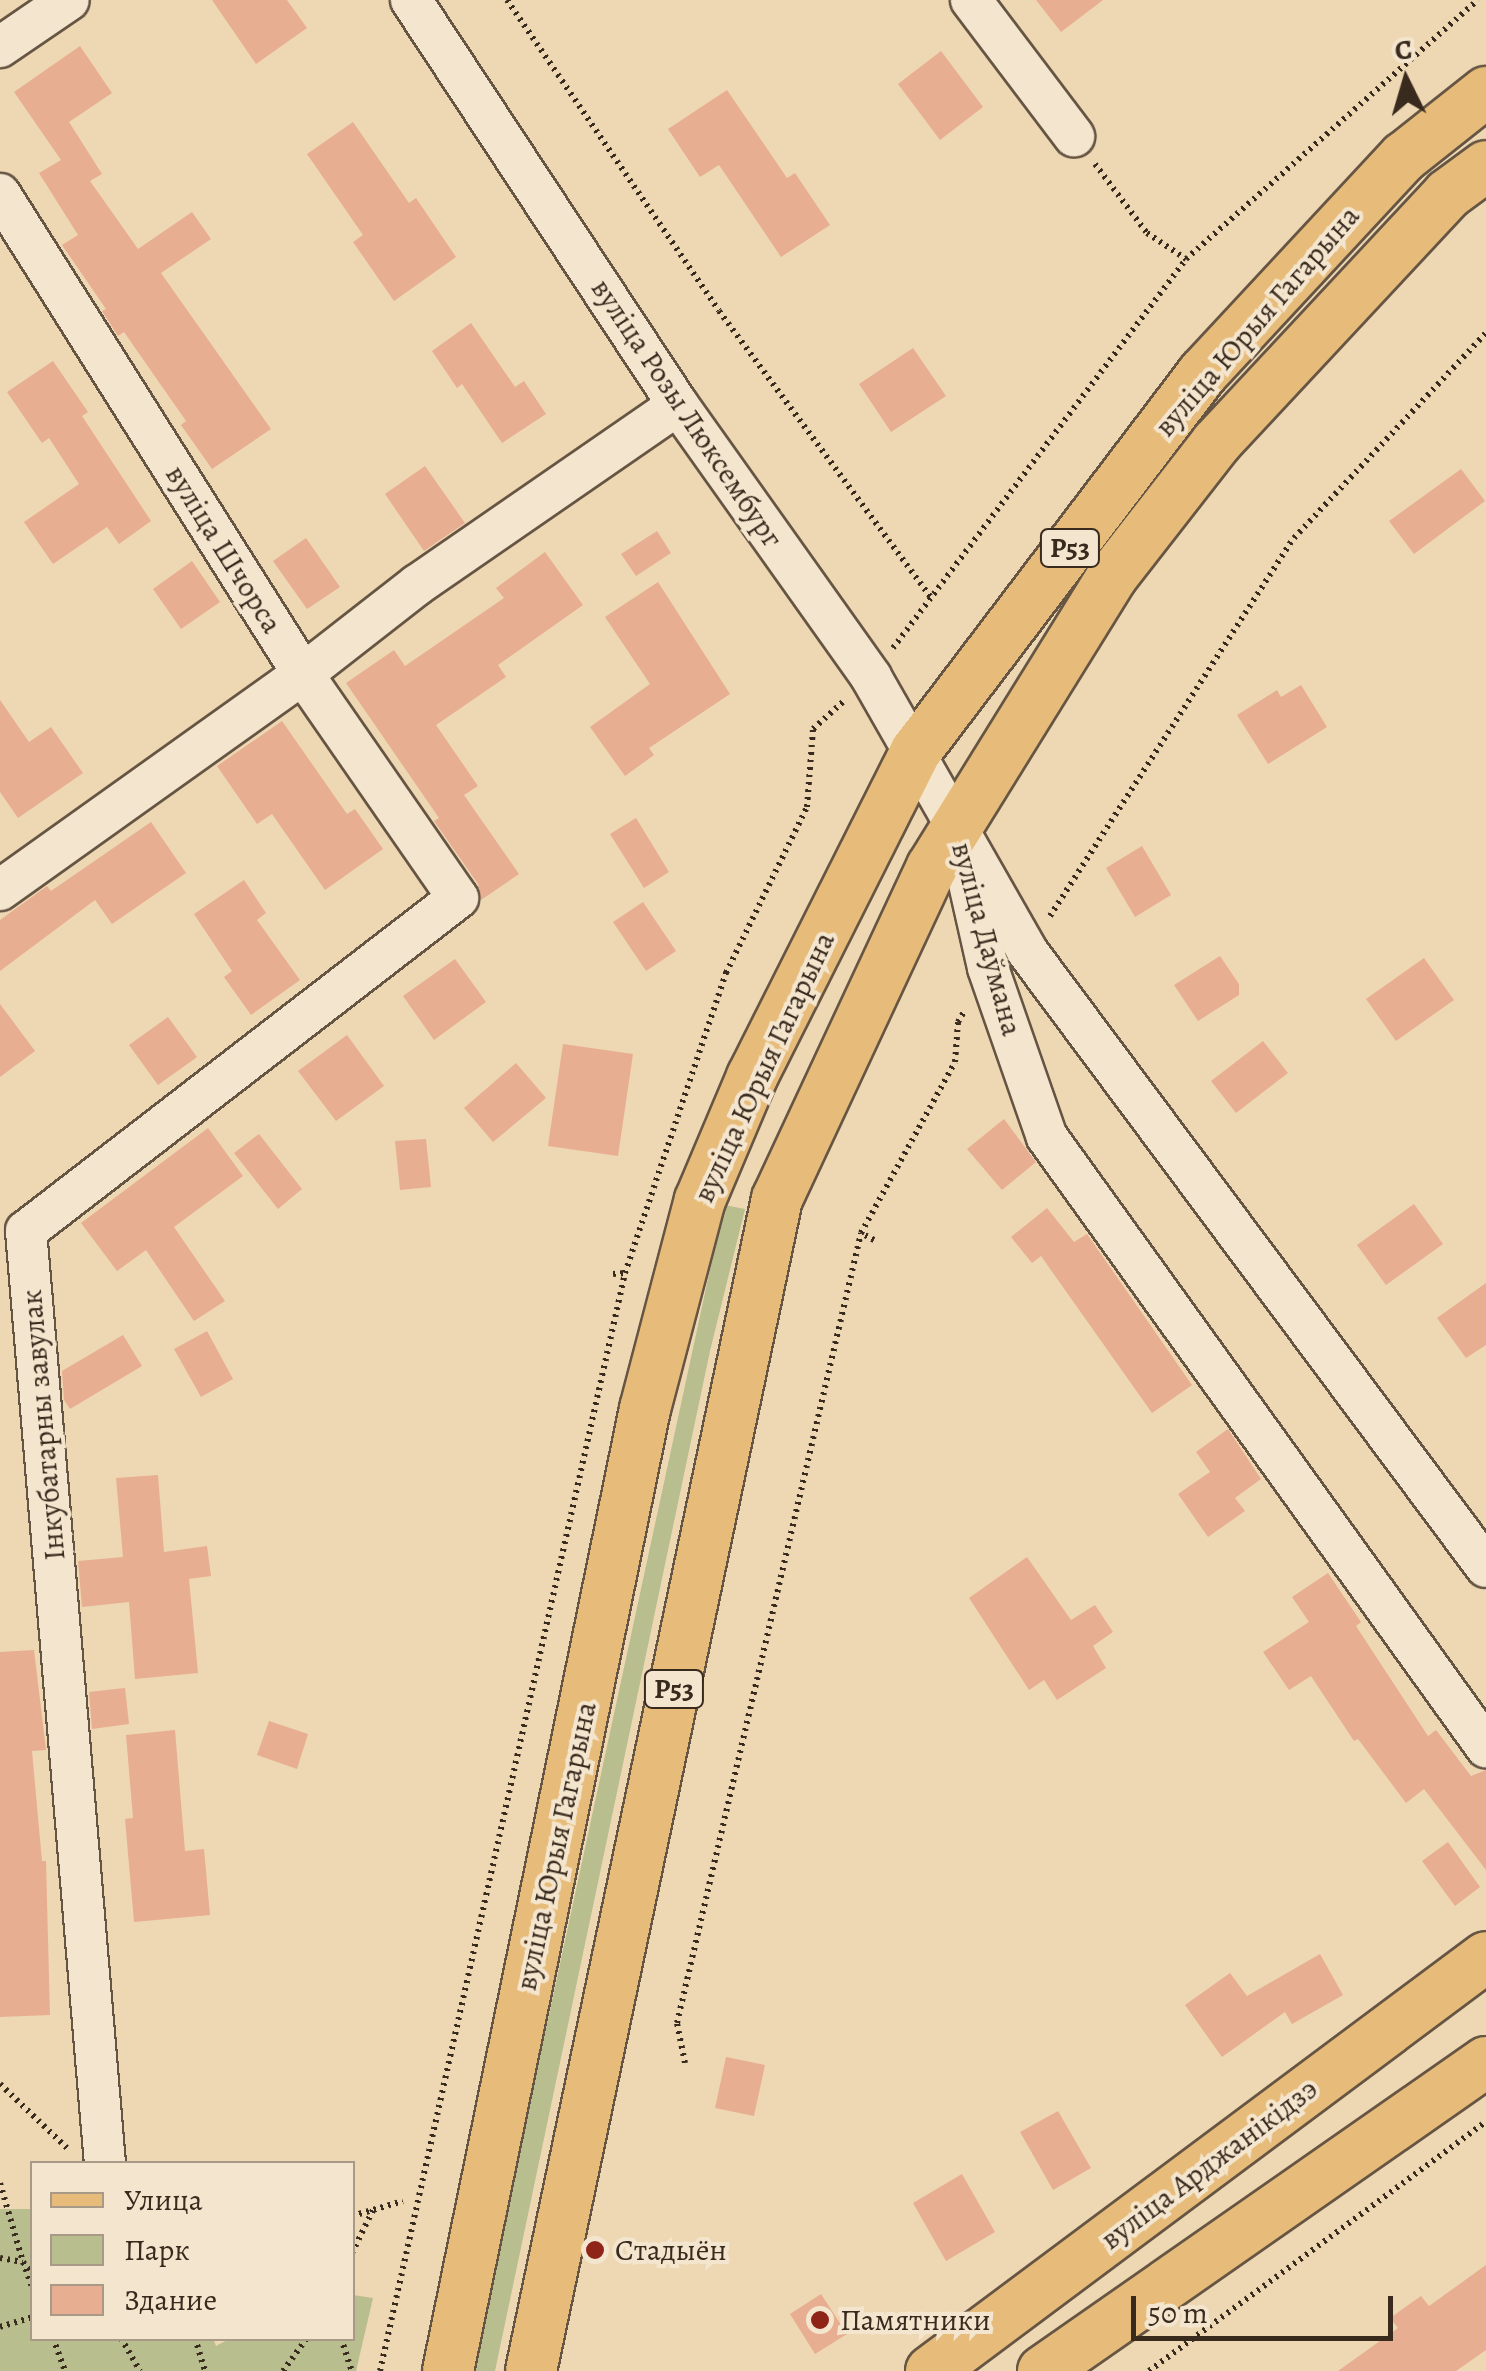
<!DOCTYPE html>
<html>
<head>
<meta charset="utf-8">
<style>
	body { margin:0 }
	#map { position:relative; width:1486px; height:2371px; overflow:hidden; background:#eed7b3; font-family:Alegreya,serif }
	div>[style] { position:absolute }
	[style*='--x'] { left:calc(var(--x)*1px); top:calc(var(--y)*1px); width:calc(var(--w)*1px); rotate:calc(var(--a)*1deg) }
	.green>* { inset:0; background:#b8be8e }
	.building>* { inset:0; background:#e8ae92 }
	.path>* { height:6px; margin-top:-3px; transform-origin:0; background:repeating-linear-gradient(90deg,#392a1e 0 2.5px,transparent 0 7.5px) }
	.roads { filter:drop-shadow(2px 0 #665543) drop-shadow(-2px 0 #665543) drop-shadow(0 2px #665543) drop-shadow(0 -2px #665543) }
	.minor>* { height:40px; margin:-20px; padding:0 20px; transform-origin:20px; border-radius:20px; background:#f4e5ce }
	.major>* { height:50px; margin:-25px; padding:0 25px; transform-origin:25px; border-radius:25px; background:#e7bc7a }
	.dots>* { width:28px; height:28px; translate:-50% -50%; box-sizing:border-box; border:5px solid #f4e5ce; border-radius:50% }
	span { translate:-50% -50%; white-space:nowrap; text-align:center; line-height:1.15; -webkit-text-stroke:8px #f4e5ce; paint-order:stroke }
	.shield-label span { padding:2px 8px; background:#f4e5ce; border:2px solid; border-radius:8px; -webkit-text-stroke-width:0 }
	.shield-label { font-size:28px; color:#392a1e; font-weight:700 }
	.street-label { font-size:30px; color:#392a1e }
	.poi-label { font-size:30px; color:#392a1e }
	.left { translate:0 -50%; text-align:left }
	.legend { position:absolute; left:30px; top:2161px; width:325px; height:180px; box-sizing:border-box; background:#f4e5ce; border:2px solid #a99a88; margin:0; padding:12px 18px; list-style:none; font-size:30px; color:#392a1e }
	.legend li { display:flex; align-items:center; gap:20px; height:50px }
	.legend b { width:50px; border:2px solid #a99a88 }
	.north { position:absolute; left:1356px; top:30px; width:100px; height:100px; -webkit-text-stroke:8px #f4e5ce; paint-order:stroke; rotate:355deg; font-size:28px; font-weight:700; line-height:40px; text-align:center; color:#392a1e }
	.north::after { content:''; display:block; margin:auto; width:35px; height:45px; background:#392a1e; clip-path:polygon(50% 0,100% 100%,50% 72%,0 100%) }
	.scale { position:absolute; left:1131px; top:2296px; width:262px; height:45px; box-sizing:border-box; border:5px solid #392a1e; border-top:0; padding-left:12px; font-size:30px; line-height:35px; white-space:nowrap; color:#392a1e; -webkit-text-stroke:8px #f4e5ce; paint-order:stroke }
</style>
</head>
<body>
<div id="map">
	<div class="green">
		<div style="clip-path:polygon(724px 1205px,745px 1209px,710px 1351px,495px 2371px,472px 2371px)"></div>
		<div style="clip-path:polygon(0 2209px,32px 2209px,32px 2338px,213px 2338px,216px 2346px,229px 2339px,352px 2338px,353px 2295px,373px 2298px,356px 2371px,0 2371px)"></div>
	</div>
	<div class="building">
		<div style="clip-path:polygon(212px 0,287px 0,307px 28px,256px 64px)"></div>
		<div style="clip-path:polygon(1036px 0,1103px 0,1061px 32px)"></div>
		<div style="clip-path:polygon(80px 46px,112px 93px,69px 122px,102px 174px,90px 181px,138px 249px,192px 212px,211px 239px,161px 273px,271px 429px,212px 469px,181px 425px,186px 421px,124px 332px,118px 336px,102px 311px,106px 309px,62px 245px,78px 235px,39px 173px,61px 160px,14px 92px)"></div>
		<div style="clip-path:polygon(941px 51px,983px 107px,940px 140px,898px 84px)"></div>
		<div style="clip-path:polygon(727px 90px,787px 178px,795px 173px,830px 225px,781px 257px,719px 165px,700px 177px,668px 129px)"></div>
		<div style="clip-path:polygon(353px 122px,409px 203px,416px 198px,456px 257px,394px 301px,353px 242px,363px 235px,307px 154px)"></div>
		<div style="clip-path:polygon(471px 323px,515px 387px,524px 381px,546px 414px,502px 443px,462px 384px,457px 388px,432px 351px)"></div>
		<div style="clip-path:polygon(913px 348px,946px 396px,891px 432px,859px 384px)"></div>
		<div style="clip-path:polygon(53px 361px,88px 412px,82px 416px,151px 521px,119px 544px,107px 527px,53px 564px,24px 522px,79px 484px,49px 438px,42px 443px,7px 392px)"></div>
		<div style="clip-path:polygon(425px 466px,465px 523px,424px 551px,385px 494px)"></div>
		<div style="clip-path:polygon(1461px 469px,1485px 501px,1414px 554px,1389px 521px)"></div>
		<div style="clip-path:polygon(657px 531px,671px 553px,636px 576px,621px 554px)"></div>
		<div style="clip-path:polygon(306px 538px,340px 587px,307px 609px,273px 561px)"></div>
		<div style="clip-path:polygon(545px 552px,583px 605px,498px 665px,506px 677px,436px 725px,478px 786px,464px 795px,519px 874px,481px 900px,478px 884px,434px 821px,439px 818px,346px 683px,394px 650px,405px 666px,504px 598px,496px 588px)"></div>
		<div style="clip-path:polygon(192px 561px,220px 602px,181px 629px,153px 589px)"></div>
		<div style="clip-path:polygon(658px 582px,730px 694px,649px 748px,654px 755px,625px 776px,590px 727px,650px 684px,605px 617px)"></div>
		<div style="clip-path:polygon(1301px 685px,1327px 727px,1268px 764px,1237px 715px,1277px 690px,1281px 697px)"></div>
		<div style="clip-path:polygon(0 700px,29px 742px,51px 727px,83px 773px,18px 818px,0 792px)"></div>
		<div style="clip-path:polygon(282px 721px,347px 814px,355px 809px,383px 849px,325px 890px,272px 814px,257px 824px,217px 766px)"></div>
		<div style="clip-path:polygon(636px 818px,669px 872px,644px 888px,610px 834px)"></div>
		<div style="clip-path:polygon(151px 822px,186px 873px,112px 924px,95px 900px,0 971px,0 920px,47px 886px,51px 891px)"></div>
		<div style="clip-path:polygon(1142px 846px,1171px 895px,1135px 917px,1106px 868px)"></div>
		<div style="clip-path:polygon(244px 880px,266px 913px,257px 920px,300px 980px,251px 1015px,224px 977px,232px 971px,194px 914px)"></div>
		<div style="clip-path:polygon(643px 902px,676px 951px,646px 971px,613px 922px)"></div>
		<div style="clip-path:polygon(1220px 956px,1239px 984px,1239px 995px,1198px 1021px,1174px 985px)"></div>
		<div style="clip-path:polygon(1424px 958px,1454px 1000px,1396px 1041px,1366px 999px)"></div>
		<div style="clip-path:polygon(455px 959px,486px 1002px,434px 1040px,403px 996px)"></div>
		<div style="clip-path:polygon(0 1004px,35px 1051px,0 1077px)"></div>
		<div style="clip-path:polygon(168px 1017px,197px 1057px,158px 1085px,129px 1045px)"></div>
		<div style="clip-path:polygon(347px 1035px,384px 1086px,336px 1121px,298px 1071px)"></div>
		<div style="clip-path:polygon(1263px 1041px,1288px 1073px,1236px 1113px,1211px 1081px)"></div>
		<div style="clip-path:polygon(563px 1044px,633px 1054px,618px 1156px,548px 1146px)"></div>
		<div style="clip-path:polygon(516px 1063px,546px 1098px,493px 1142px,464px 1108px)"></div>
		<div style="clip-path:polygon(1004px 1119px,1036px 1162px,1002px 1190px,967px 1149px)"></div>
		<div style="clip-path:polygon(208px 1128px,243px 1176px,174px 1227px,225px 1301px,194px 1321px,146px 1250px,117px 1271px,81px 1223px)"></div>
		<div style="clip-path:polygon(259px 1134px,302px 1189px,278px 1209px,234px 1153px)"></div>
		<div style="clip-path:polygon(426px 1139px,431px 1187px,400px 1190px,395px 1141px)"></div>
		<div style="clip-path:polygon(1414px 1204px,1443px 1244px,1386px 1285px,1357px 1245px)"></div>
		<div style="clip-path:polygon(1047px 1208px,1074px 1242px,1087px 1234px,1192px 1385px,1152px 1413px,1041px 1256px,1032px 1263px,1011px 1237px)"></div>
		<div style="clip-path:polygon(1486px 1283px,1486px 1345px,1466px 1358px,1437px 1318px)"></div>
		<div style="clip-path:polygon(207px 1331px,233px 1379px,201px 1397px,174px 1349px)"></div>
		<div style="clip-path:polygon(123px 1335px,142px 1366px,70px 1409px,64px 1400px,62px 1371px)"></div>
		<div style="clip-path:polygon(1228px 1429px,1261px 1479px,1235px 1498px,1245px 1511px,1208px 1537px,1178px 1494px,1210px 1472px,1196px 1452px)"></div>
		<div style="clip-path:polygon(158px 1475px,164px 1552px,207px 1546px,211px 1576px,189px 1579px,198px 1673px,135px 1679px,129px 1602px,82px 1607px,78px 1561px,123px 1557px,116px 1478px)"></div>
		<div style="clip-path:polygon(1027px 1557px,1071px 1620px,1095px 1605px,1113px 1632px,1093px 1646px,1106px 1668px,1057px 1700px,1044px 1680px,1029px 1690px,969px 1598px)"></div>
		<div style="clip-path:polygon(1328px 1573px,1361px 1622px,1356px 1626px,1428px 1736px,1436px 1730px,1471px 1776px,1486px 1770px,1486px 1870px,1424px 1789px,1406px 1803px,1358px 1739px,1354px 1741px,1311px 1676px,1289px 1690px,1263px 1652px,1309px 1622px,1292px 1597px)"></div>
		<div style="clip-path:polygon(34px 1650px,46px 1750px,32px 1751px,42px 1861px,46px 1861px,50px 2015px,0 2017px,0 1652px)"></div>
		<div style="clip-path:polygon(125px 1688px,129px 1724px,92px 1729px,89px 1692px)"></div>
		<div style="clip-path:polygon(269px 1721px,308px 1734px,297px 1769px,257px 1755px)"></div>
		<div style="clip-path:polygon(175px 1730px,185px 1851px,204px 1849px,210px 1915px,134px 1922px,125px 1819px,133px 1818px,126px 1735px)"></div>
		<div style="clip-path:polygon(1448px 1842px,1480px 1887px,1455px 1906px,1422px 1861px)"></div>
		<div style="clip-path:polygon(1320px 1954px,1343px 1995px,1292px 2024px,1285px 2012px,1222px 2057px,1185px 2005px,1230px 1973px,1247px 1996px)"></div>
		<div style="clip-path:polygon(726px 2057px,765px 2065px,754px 2116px,715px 2108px)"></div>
		<div style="clip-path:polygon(1058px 2111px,1091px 2168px,1053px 2190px,1020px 2132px)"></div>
		<div style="clip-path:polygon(962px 2174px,995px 2232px,946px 2261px,913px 2203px)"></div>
		<div style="clip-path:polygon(1486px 2265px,1486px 2350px,1456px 2371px,1338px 2371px,1398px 2328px,1390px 2318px,1421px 2296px,1429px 2306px)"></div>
		<div style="clip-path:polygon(821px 2294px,847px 2334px,815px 2354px,790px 2314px)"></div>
	</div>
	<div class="path">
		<div style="--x:507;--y:0;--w:376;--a:55.7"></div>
		<div style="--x:719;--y:311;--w:356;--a:53.5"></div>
		<div style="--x:1095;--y:164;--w:86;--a:53"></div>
		<div style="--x:1147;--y:233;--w:47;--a:33.7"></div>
		<div style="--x:893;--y:648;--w:487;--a:-53"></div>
		<div style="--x:1186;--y:259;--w:390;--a:-41.6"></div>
		<div style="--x:1050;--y:916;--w:450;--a:-57.2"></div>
		<div style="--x:1294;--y:538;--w:281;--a:-46.9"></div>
		<div style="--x:874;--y:1240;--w:15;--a:-152"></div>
		<div style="--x:861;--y:1233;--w:195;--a:-61.2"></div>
		<div style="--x:955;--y:1062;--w:40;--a:-85.7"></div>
		<div style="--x:958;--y:1022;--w:14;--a:-60"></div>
		<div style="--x:613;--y:1274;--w:12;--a:-5"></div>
		<div style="--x:625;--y:1273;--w:317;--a:-71.4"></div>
		<div style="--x:726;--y:973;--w:185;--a:-64"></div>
		<div style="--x:807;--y:807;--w:78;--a:-85.6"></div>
		<div style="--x:813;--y:729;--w:42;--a:-42.1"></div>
		<div style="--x:685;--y:2063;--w:41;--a:-101.3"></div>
		<div style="--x:677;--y:2023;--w:811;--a:-76.89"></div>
		<div style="--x:0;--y:2084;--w:94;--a:43.7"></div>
		<div style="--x:0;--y:2183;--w:82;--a:73.8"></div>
		<div style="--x:23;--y:2262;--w:14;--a:51"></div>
		<div style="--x:352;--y:2216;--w:53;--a:-16.4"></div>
		<div style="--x:352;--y:2253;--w:48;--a:-64"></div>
		<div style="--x:0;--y:2258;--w:23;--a:10"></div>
		<div style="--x:23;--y:2262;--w:27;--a:70"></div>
		<div style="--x:0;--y:2327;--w:34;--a:-17"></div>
		<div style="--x:53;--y:2338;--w:35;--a:70"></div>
		<div style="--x:121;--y:2338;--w:38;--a:60"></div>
		<div style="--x:195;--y:2338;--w:34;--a:73"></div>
		<div style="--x:341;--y:2338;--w:35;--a:72"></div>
		<div style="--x:283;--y:2371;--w:41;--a:-54"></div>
		<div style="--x:380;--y:2371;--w:1125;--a:-77.42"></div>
		<div style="--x:1149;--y:2371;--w:419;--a:-36.5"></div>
	</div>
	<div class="roads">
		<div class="minor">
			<div style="--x:411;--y:0;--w:485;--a:56.6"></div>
			<div style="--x:678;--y:405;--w:334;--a:54.6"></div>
			<div style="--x:871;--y:677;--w:315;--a:60.3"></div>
			<div style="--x:1027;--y:951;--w:768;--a:53.31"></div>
			<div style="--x:971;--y:0;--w:171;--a:52.9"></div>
			<div style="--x:0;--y:47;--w:83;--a:-34.3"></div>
			<div style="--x:0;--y:194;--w:568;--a:57.74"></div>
			<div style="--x:303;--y:674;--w:272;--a:55.3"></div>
			<div style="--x:458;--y:898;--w:545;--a:142.37"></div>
			<div style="--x:26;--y:1231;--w:936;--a:85.16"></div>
			<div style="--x:966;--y:870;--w:100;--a:77.3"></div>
			<div style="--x:988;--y:968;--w:179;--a:70.8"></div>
			<div style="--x:1047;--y:1137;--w:752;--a:54.26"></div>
			<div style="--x:0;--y:890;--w:372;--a:-35.5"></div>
			<div style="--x:303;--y:674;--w:145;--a:-38"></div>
			<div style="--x:417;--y:585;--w:317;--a:-34.6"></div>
		</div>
		<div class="major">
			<div style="--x:448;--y:2371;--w:982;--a:-78.43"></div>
			<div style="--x:645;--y:1409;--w:216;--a:-75.3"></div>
			<div style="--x:700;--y:1200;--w:134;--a:-67.1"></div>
			<div style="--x:752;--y:1077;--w:365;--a:-63.3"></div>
			<div style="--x:916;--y:751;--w:475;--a:-52.8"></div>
			<div style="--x:1203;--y:373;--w:295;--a:-47.1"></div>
			<div style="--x:1404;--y:157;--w:105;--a:-38.4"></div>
			<div style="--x:531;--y:2371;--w:1198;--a:-78.15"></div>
			<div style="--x:777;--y:1199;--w:366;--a:-65"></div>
			<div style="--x:932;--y:867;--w:340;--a:-58.2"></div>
			<div style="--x:1111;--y:578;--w:171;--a:-52.1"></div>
			<div style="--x:1216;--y:443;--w:340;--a:-47"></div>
			<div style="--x:1448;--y:194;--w:47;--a:-36.4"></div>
			<div style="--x:931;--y:2371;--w:692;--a:-36.72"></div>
			<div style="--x:1043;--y:2371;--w:540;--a:-34.9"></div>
		</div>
	</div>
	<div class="dots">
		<div style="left:595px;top:2250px;background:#8f2418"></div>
		<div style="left:820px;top:2320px;background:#8f2418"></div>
	</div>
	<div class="shield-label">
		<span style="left:1070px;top:548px">Р53</span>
		<span style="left:674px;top:1689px">Р53</span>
	</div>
	<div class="street-label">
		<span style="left:1257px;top:321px;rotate:-49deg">вуліца Юрыя Гагарына</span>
		<span style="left:687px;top:413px;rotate:56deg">вуліца Розы Люксембург</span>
		<span style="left:224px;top:549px;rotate:58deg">вуліца Шчорса</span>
		<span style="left:987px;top:939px;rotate:75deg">вуліца Даўмана</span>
		<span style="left:764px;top:1067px;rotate:-65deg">вуліца Юрыя Гагарына</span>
		<span style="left:43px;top:1425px;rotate:-95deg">Інкубатарны завулак</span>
		<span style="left:556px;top:1846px;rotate:-78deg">вуліца Юрыя Гагарына</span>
		<span style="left:1209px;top:2164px;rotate:-37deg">вуліца Арджанікідзэ</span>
	</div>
	<div class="poi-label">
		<span class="left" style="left:615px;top:2250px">Стадыён</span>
		<span class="left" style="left:840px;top:2320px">Памятники</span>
	</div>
	<ul class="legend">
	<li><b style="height:12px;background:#e7bc7a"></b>Улица</li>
	<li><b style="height:28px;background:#b8be8e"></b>Парк</li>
	<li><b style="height:28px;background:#e8ae92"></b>Здание</li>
	</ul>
	<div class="north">С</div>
	<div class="scale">50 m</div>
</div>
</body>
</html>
